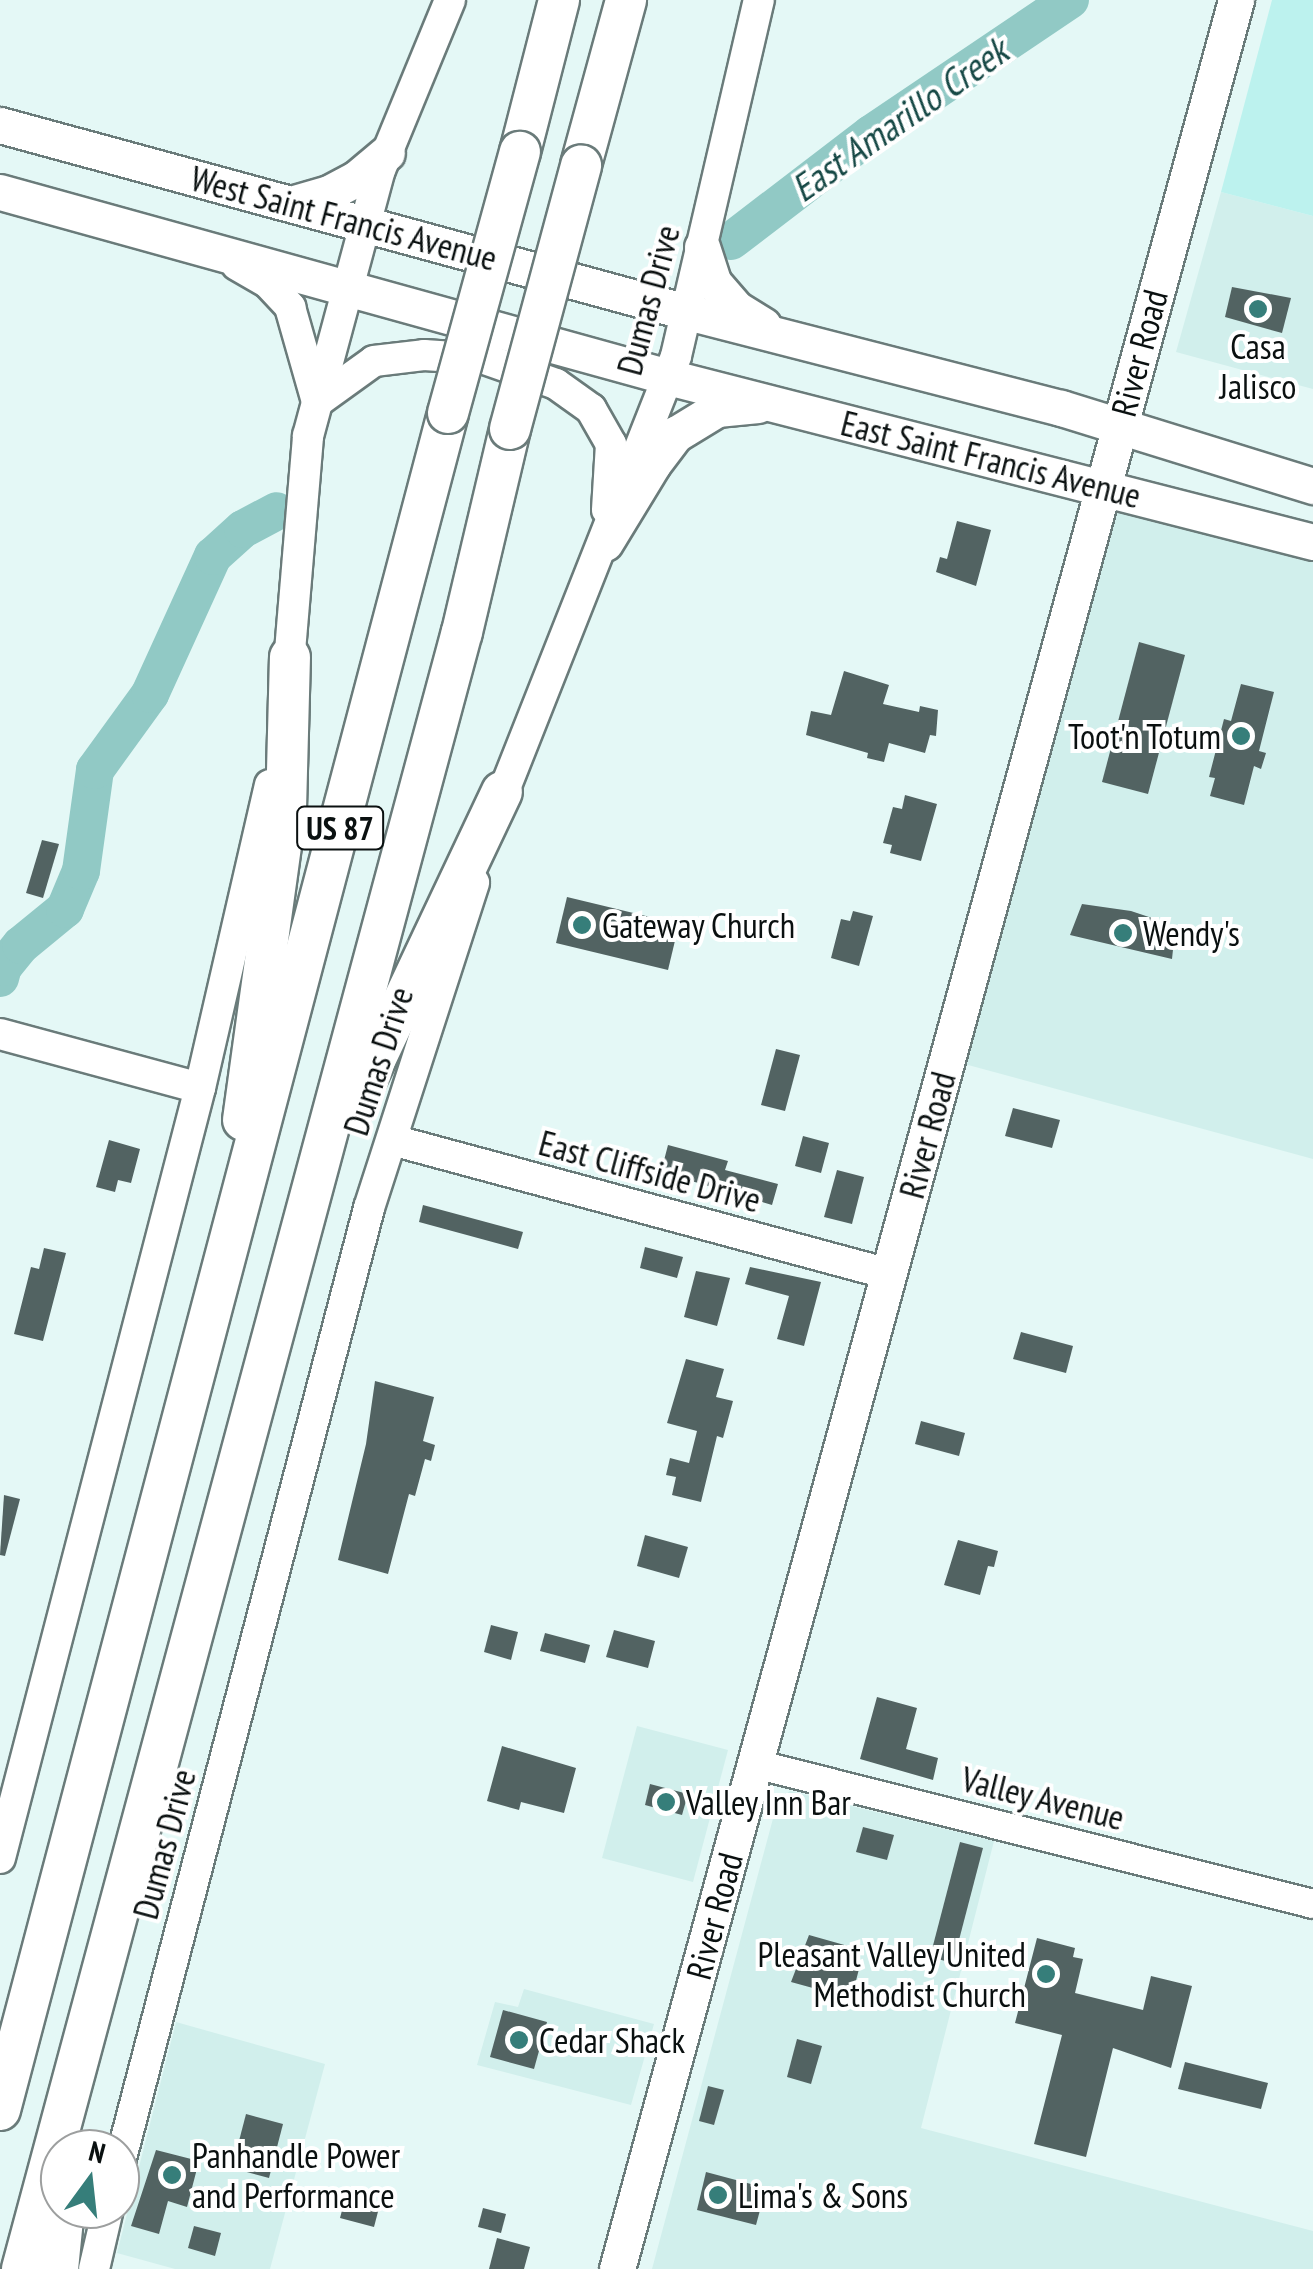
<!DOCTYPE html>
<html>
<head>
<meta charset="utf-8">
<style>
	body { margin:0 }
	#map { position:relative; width:1313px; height:2269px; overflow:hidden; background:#e4f8f6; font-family:"PT Sans Narrow",sans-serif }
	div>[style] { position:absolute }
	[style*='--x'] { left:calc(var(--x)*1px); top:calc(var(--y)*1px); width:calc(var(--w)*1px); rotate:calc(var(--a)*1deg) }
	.built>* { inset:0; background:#d1efec }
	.green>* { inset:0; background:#bcf2ee }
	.river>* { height:38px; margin:-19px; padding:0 19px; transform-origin:19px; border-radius:19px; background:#91c9c5 }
	.building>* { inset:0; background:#526362 }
	.roads { filter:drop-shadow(2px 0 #6a7b7a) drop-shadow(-2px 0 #6a7b7a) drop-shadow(0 2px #6a7b7a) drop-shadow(0 -2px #6a7b7a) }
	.tertiary>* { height:28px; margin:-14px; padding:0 14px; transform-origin:14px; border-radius:14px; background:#fff }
	.secondary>* { height:30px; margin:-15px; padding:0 15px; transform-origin:15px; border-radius:15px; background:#fff }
	.primary>* { height:35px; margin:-17.5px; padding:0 17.5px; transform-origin:17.5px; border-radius:17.5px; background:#fff }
	.trunk>* { height:35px; margin:-17.5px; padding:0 17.5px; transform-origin:17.5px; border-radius:17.5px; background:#fff }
	.motorway>* { height:40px; margin:-20px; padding:0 20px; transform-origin:20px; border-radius:20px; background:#fff }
	.bridges { filter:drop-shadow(2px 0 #6a7b7a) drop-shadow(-2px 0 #6a7b7a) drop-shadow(0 2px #6a7b7a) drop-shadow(0 -2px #6a7b7a) }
	.motorway-bridge>* { height:40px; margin:-20px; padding:0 20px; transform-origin:20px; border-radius:20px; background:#fff }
	.dots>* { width:28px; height:28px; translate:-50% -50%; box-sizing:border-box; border:5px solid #fff; border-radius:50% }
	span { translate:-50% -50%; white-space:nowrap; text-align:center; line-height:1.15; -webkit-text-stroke:8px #fff; paint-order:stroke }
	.shield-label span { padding:2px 8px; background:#fff; border:2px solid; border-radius:8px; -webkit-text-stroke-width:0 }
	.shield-label { font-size:32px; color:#0a1010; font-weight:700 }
	.street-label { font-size:35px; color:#0a1010 }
	.poi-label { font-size:35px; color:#0a1010 }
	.right { translate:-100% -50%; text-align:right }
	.left { translate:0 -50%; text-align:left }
	.water-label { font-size:38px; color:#164845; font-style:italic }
	.north { position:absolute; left:40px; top:2129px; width:100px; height:100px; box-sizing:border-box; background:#fff; border:2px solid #9d9f9f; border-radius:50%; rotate:15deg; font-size:28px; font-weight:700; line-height:40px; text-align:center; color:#0a1010 }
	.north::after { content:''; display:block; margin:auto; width:35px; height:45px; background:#367e7a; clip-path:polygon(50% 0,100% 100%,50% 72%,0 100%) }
</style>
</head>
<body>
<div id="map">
	<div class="built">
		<div style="clip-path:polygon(1221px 192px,1313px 216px,1313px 389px,1176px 352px)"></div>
		<div style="clip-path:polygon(1115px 498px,1313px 551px,1313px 1159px,957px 1062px)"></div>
		<div style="clip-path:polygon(637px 1726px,728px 1750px,693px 1882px,602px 1858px)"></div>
		<div style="clip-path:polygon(790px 1791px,994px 1841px,921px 2128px,1313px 2231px,1313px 2269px,652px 2269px,778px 1800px)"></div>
		<div style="clip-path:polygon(524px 1989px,654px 2024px,631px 2105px,477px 2065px,495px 2002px,518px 2007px)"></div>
		<div style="clip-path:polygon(176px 2022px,325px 2064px,270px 2269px,175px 2269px,117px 2253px)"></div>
	</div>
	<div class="green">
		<div style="clip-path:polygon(1272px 0,1313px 0,1313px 216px,1221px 192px)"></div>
	</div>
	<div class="river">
		<div style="--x:731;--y:241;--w:176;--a:-37.4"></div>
		<div style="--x:871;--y:134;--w:240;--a:-34"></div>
		<div style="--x:0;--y:978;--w:11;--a:-75"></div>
		<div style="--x:3;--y:967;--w:28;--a:-51"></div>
		<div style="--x:21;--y:945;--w:57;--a:-39.3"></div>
		<div style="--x:65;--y:909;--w:41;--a:-67.2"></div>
		<div style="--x:81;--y:871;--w:102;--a:-82.1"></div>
		<div style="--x:95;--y:770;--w:94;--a:-54.1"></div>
		<div style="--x:150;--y:694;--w:152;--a:-65.5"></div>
		<div style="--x:213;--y:556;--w:40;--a:-42"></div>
		<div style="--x:243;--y:529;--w:38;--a:-28"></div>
	</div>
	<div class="building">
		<div style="clip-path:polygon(1232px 287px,1291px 298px,1282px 333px,1225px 317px)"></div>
		<div style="clip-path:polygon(957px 521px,991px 530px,976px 586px,936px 572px,940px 557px,947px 559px)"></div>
		<div style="clip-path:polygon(1139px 642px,1185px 655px,1148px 794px,1102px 782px)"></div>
		<div style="clip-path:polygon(844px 671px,889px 685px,883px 704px,919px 712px,920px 706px,938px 710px,936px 736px,930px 735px,925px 753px,889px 743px,884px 762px,867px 758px,868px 753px,806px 735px,811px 711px,831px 715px)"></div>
		<div style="clip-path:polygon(1241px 684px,1274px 692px,1259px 751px,1266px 753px,1261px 769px,1254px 766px,1244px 805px,1210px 796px,1215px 778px,1209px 777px,1224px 719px,1231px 721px)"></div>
		<div style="clip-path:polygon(905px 795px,937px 804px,921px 861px,890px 853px,892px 845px,883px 843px,893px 807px,902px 809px)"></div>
		<div style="clip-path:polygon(42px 840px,59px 844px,43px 898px,26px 893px)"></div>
		<div style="clip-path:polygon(567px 897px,679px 924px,668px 970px,556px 943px)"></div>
		<div style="clip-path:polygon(1082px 904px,1131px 911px,1152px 918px,1150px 924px,1175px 931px,1172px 959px,1070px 935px)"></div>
		<div style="clip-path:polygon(853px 911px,873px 916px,859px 966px,831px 958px,841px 919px,850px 921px)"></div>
		<div style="clip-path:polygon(776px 1049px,800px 1055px,785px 1111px,761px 1105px)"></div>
		<div style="clip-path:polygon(1013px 1108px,1060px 1120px,1052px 1148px,1005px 1136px)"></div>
		<div style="clip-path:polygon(803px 1136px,829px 1143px,821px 1173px,795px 1166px)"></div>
		<div style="clip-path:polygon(109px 1140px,140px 1149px,131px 1183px,118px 1180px,115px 1192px,96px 1187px)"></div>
		<div style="clip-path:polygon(668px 1145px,728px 1161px,725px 1170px,778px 1184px,772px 1205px,661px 1172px)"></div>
		<div style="clip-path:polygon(837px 1170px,864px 1177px,852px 1224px,824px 1217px)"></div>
		<div style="clip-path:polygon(423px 1205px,523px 1232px,518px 1249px,419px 1222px)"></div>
		<div style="clip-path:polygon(645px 1247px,683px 1257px,677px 1278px,640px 1268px)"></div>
		<div style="clip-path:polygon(44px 1248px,66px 1253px,43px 1341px,14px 1334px,31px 1267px,39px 1269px)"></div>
		<div style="clip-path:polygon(750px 1267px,821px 1282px,804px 1346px,777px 1339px,789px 1296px,745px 1284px)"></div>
		<div style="clip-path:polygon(696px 1271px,730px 1278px,717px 1326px,684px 1317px)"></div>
		<div style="clip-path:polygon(1021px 1332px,1073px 1346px,1066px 1373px,1013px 1359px)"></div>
		<div style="clip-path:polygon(686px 1359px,724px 1369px,716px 1397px,733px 1401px,723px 1438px,717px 1436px,701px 1502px,672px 1495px,676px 1477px,666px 1475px,670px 1458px,689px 1463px,697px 1431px,667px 1423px)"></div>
		<div style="clip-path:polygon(375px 1381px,434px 1397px,423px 1441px,435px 1445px,431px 1461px,425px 1459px,415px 1496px,409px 1494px,388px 1574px,338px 1560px,366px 1444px)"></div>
		<div style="clip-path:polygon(921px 1421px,965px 1433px,959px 1456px,915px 1444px)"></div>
		<div style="clip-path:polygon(4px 1495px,20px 1499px,5px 1556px,0 1555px)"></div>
		<div style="clip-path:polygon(645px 1535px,688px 1547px,679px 1578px,637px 1566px)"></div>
		<div style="clip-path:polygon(958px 1540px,998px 1551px,994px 1567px,988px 1566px,980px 1595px,944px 1585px)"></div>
		<div style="clip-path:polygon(491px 1625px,518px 1632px,511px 1660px,484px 1652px)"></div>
		<div style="clip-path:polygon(614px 1630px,655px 1641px,648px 1668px,606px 1657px)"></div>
		<div style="clip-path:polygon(545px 1633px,590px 1645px,585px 1663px,540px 1651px)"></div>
		<div style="clip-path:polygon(877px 1697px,917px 1708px,906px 1749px,938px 1758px,933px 1780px,860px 1759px)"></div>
		<div style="clip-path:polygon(502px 1746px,576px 1768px,564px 1813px,521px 1802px,519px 1810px,487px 1801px)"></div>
		<div style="clip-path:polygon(650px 1784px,688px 1794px,682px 1815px,645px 1805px)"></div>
		<div style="clip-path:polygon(863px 1827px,894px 1835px,887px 1860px,856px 1852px)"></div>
		<div style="clip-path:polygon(960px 1842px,983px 1848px,953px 1963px,930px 1957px)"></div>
		<div style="clip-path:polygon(809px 1935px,848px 1946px,843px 1965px,859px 1969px,850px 2004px,830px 1999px,831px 1993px,791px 1982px)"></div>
		<div style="clip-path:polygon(1037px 1938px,1075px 1948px,1073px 1957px,1083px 1959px,1075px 1993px,1143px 2010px,1151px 1976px,1192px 1986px,1171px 2068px,1113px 2048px,1086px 2157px,1034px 2144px,1062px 2035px,1015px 2023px)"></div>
		<div style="clip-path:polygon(503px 2010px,547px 2022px,534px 2069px,490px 2057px)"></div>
		<div style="clip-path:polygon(797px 2039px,822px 2046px,811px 2084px,787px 2077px)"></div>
		<div style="clip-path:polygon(1185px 2062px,1268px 2083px,1261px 2109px,1178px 2089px)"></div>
		<div style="clip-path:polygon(708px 2086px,724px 2090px,714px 2125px,699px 2121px)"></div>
		<div style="clip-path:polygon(246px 2114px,283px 2124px,269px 2178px,232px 2168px)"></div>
		<div style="clip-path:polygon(156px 2150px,199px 2161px,187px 2207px,168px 2201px,159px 2234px,131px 2226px)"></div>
		<div style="clip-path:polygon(706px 2172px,766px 2188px,756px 2225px,697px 2210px)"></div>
		<div style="clip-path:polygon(346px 2195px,380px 2204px,374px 2227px,340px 2218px)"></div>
		<div style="clip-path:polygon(483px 2208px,506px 2214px,501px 2233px,478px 2227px)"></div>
		<div style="clip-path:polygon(194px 2226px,221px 2233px,215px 2256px,188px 2248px)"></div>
		<div style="clip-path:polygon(497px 2238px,530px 2247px,524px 2269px,489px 2269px)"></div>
	</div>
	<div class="roads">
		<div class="tertiary">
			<div style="--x:755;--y:1764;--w:575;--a:14.08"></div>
		</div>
		<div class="secondary">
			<div style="--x:237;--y:265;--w:36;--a:30"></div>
			<div style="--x:268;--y:283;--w:33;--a:47"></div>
			<div style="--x:290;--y:307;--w:99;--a:74.1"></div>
			<div style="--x:317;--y:402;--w:70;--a:-35.7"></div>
			<div style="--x:374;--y:361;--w:50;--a:-6.8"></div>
			<div style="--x:424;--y:355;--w:61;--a:3.8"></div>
			<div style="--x:485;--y:359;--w:75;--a:19.4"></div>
			<div style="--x:556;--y:384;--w:43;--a:35.5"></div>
			<div style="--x:591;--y:409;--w:40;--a:60.3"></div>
			<div style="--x:611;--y:444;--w:66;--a:93.5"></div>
			<div style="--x:288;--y:675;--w:240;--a:-85.2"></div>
			<div style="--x:308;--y:436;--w:276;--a:-74.9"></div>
			<div style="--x:380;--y:170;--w:184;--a:-67.6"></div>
			<div style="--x:496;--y:811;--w:489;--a:-68.4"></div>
			<div style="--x:676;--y:356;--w:366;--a:-76.9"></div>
			<div style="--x:0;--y:1034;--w:207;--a:15.1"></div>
			<div style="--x:392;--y:1140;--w:515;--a:15.09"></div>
			<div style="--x:0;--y:1858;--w:796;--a:-75.44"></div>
			<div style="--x:200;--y:1088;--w:311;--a:-77"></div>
			<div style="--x:120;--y:2162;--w:986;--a:-75.37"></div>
			<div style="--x:369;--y:1208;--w:342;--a:-72.1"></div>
			<div style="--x:94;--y:2269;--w:62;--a:-76.9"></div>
		</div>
		<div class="primary">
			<div style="--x:617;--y:2269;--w:2352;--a:-74.74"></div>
		</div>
		<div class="trunk">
			<div style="--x:0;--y:125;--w:712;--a:15.23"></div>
			<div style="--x:687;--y:312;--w:386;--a:14.4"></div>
			<div style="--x:1061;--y:408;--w:264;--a:17.2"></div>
			<div style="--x:0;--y:192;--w:693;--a:15.48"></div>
			<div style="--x:668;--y:377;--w:666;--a:14.35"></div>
			<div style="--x:294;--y:203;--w:36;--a:-16"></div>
			<div style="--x:329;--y:193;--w:32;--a:-28"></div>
			<div style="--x:357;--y:178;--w:39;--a:-40"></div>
			<div style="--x:702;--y:247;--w:38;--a:72"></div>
			<div style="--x:714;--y:283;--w:35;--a:49"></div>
			<div style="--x:737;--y:309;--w:31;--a:32"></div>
			<div style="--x:605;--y:543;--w:92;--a:-58.7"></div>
			<div style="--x:653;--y:464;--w:38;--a:-53"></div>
			<div style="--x:676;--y:434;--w:48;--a:-31.4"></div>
			<div style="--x:717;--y:409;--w:41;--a:-5.6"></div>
		</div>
		<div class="motorway">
			<div style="--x:520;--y:152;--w:157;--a:-75.6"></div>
			<div style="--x:581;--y:165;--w:171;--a:-74.7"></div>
			<div style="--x:351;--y:1111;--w:353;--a:-64.7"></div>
			<div style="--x:243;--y:1120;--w:314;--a:-82.1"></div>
			<div style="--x:286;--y:809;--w:152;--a:-88.5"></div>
			<div style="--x:0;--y:2110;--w:1755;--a:-75.21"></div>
			<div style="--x:22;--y:2269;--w:1695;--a:-74.96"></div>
			<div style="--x:462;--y:632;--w:209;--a:-76.7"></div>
			<div style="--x:58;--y:2269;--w:60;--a:-84.3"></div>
		</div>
	</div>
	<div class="bridges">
		<div class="motorway-bridge">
			<div style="--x:448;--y:413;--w:271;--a:-74.6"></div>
			<div style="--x:510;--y:429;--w:273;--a:-74.9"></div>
		</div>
	</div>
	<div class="dots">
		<div style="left:1258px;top:309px;background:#367e7a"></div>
		<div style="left:1241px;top:736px;background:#367e7a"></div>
		<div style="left:582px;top:925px;background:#367e7a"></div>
		<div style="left:1123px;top:933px;background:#367e7a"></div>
		<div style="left:666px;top:1802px;background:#367e7a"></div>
		<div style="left:1046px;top:1974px;background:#367e7a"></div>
		<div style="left:519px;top:2040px;background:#367e7a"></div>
		<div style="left:172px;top:2175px;background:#367e7a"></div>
		<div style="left:718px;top:2195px;background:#367e7a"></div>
	</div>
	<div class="shield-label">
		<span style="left:340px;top:828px">US 87</span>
	</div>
	<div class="street-label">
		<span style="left:344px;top:218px;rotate:15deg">West Saint Francis Avenue</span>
		<span style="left:648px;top:300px;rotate:-75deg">Dumas Drive</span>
		<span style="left:1139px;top:353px;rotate:-75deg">River Road</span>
		<span style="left:991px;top:459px;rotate:14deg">East Saint Francis Avenue</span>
		<span style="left:378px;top:1061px;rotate:-72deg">Dumas Drive</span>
		<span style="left:927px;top:1135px;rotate:-75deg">River Road</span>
		<span style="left:650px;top:1171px;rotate:15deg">East Cliffside Drive</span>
		<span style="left:1043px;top:1798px;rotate:14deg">Valley Avenue</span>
		<span style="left:164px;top:1844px;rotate:-75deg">Dumas Drive</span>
		<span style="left:714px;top:1916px;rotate:-75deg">River Road</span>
	</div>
	<div class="poi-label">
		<span style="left:1258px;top:366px">Casa<br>Jalisco</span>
		<span class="right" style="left:1221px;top:736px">Toot'n Totum</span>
		<span class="left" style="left:602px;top:925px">Gateway Church</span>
		<span class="left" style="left:1143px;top:933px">Wendy's</span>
		<span class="left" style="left:686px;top:1802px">Valley Inn Bar</span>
		<span class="right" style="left:1026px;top:1974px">Pleasant Valley United<br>Methodist Church</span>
		<span class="left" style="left:539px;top:2040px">Cedar Shack</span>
		<span class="left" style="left:192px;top:2175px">Panhandle Power<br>and Performance</span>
		<span class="left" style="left:738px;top:2195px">Lima's &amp; Sons</span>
	</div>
	<div class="water-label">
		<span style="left:899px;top:119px;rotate:-35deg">East Amarillo Creek</span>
	</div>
	<div class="north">N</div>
</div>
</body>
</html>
